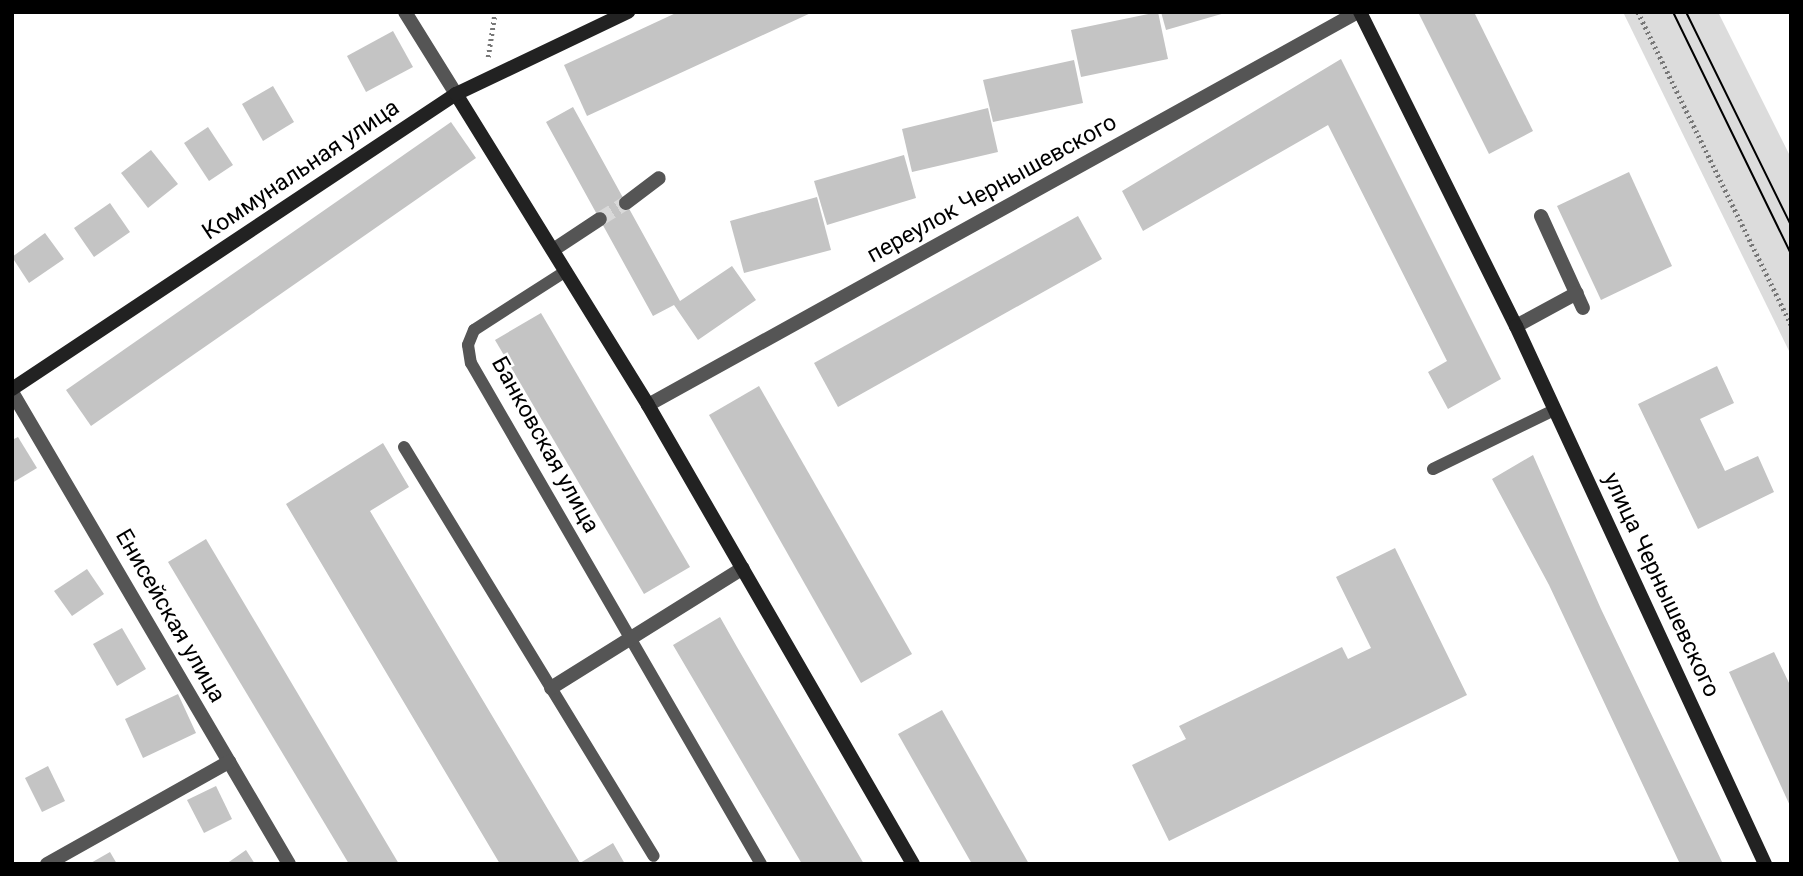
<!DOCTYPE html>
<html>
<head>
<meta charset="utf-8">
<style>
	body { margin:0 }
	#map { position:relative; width:1803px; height:876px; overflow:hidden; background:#fff; font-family:Roboto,sans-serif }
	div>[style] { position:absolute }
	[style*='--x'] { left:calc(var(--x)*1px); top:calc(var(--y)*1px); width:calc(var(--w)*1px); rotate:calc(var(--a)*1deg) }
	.green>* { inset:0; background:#dcdcdc }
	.building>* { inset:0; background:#c4c4c4 }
	.street-tunnel>* { height:14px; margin-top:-7px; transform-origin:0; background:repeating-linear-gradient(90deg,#d9d9d9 0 14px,transparent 0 21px) }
	.path>* { height:4.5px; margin-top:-2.25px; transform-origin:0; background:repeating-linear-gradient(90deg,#777 0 2px,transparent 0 5.5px) }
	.lane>* { height:12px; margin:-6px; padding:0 6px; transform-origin:6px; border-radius:6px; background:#555 }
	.street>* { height:14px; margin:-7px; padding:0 7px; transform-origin:7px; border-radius:7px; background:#555 }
	.secondary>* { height:14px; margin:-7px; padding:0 7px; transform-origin:7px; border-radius:7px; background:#222 }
	.tram>* { height:2px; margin:-1px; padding:0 1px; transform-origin:1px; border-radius:1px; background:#000 }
	span { translate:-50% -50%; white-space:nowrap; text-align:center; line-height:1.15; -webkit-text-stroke:5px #fff; paint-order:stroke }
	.street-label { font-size:23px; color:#000 }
	.frame { position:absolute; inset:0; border:14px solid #000; pointer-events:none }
</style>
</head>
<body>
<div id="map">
	<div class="green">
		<div style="clip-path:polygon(1623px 12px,1718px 12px,1791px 158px,1791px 355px)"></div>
	</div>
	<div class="building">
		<div style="clip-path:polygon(678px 12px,813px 12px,587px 116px,564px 65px)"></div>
		<div style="clip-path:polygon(1158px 12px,1168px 59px,1081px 77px,1071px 30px)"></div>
		<div style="clip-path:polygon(1161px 12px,1225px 12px,1225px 13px,1166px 30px)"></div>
		<div style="clip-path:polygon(1418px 12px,1474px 12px,1533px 131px,1489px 154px)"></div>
		<div style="clip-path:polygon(393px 31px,413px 67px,366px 92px,347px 56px)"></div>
		<div style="clip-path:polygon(1341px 59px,1501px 379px,1448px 409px,1428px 372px,1447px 361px,1328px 125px,1143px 231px,1122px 191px)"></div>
		<div style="clip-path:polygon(1074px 60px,1083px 103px,993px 122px,983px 80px)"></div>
		<div style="clip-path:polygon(273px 86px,294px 122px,263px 141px,242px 104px)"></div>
		<div style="clip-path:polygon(573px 107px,680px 301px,732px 266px,756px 300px,698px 340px,674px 305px,653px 316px,546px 122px)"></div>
		<div style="clip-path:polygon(988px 108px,998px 152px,912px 172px,902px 129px)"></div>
		<div style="clip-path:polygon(451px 122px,476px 158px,91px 426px,66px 390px)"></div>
		<div style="clip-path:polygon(208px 127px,233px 165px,209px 181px,184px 143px)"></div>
		<div style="clip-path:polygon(151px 150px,178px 184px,148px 208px,121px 173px)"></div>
		<div style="clip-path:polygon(904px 155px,916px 198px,827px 225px,814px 181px)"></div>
		<div style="clip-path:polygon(1629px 172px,1672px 266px,1601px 300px,1557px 206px)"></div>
		<div style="clip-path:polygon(817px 197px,831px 250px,744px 273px,730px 221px)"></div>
		<div style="clip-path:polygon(110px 203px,130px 232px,94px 257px,74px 228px)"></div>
		<div style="clip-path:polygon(1078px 216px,1102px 259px,838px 407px,814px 363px)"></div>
		<div style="clip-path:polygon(45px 233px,64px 259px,29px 283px,12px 257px)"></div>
		<div style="clip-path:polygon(541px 313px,690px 567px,644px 594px,495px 340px)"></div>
		<div style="clip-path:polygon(1717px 366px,1734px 403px,1700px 419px,1725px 471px,1758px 456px,1774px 492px,1698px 529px,1638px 404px)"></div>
		<div style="clip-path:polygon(759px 386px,912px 654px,861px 683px,709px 415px)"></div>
		<div style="clip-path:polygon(18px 437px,37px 468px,12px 483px,12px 440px)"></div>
		<div style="clip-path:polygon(383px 443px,409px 487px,370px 511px,580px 863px,613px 843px,625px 864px,500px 864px,286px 504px)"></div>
		<div style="clip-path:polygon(1533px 455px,1601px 609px,1723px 864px,1680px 864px,1549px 585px,1492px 479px)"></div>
		<div style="clip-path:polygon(206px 539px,399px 864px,349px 864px,238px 679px,168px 562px)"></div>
		<div style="clip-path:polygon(1395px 548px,1467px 695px,1169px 841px,1132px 765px,1186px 739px,1179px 726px,1342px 647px,1348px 659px,1371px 648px,1336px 577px)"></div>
		<div style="clip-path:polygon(87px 569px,104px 594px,72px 616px,54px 591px)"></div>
		<div style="clip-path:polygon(720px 617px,737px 647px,864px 864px,802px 864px,673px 645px)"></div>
		<div style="clip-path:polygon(122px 628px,146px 669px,117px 686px,93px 644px)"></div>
		<div style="clip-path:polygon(1774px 652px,1791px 687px,1791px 808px,1729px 672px)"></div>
		<div style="clip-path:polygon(178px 694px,196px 733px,143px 758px,125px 719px)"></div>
		<div style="clip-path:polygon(942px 710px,1029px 864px,972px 864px,898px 734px)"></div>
		<div style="clip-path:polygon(48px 766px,65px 801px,42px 812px,25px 778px)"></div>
		<div style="clip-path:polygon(216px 786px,232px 819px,204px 833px,187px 800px)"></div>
		<div style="clip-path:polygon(246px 850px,255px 864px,226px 864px)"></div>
		<div style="clip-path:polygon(110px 852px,117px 864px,89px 864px)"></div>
	</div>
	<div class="street-tunnel">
		<div style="--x:600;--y:219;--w:31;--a:-32"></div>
	</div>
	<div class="path">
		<div style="--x:1638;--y:12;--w:348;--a:63.9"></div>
		<div style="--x:488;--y:57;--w:46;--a:-81.2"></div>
	</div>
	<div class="lane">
		<div style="--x:566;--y:271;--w:109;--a:147.3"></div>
		<div style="--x:474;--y:330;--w:16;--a:112"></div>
		<div style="--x:468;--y:345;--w:18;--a:81"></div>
		<div style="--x:471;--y:363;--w:579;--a:59.94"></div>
		<div style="--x:404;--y:447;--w:479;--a:58.6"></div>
		<div style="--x:1433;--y:469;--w:135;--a:-26"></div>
	</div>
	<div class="street">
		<div style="--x:405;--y:12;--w:97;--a:58.1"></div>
		<div style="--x:626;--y:203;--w:41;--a:-37.1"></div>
		<div style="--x:1541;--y:216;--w:101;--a:65.5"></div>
		<div style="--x:553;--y:250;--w:56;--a:-33.4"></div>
		<div style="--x:1516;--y:326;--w:69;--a:-28.4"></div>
		<div style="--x:12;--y:392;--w:547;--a:59.59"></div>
		<div style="--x:648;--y:405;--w:812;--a:-28.97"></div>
		<div style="--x:551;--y:688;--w:226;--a:-32"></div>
		<div style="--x:47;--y:864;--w:209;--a:-29.3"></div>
	</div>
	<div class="secondary">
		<div style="--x:1360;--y:12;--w:351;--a:63.6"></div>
		<div style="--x:1516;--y:326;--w:593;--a:65.16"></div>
		<div style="--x:456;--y:94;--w:365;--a:58.3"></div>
		<div style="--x:648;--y:405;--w:530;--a:60"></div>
		<div style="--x:12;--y:389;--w:533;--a:-33.6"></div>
		<div style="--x:456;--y:94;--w:191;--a:-25.5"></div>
	</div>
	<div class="tram">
		<div style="--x:1673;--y:12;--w:269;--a:64"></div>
		<div style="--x:1686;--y:12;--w:237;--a:63.8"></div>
	</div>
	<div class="street-label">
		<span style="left:301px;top:170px;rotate:-34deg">Коммунальная улица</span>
		<span style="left:992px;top:189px;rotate:-29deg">переулок Чернышевского</span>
		<span style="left:545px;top:445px;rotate:61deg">Банковская улица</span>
		<span style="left:1661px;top:585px;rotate:65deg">улица Чернышевского</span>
		<span style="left:170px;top:616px;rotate:60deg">Енисейская улица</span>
	</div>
	<div class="frame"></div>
</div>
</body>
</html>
